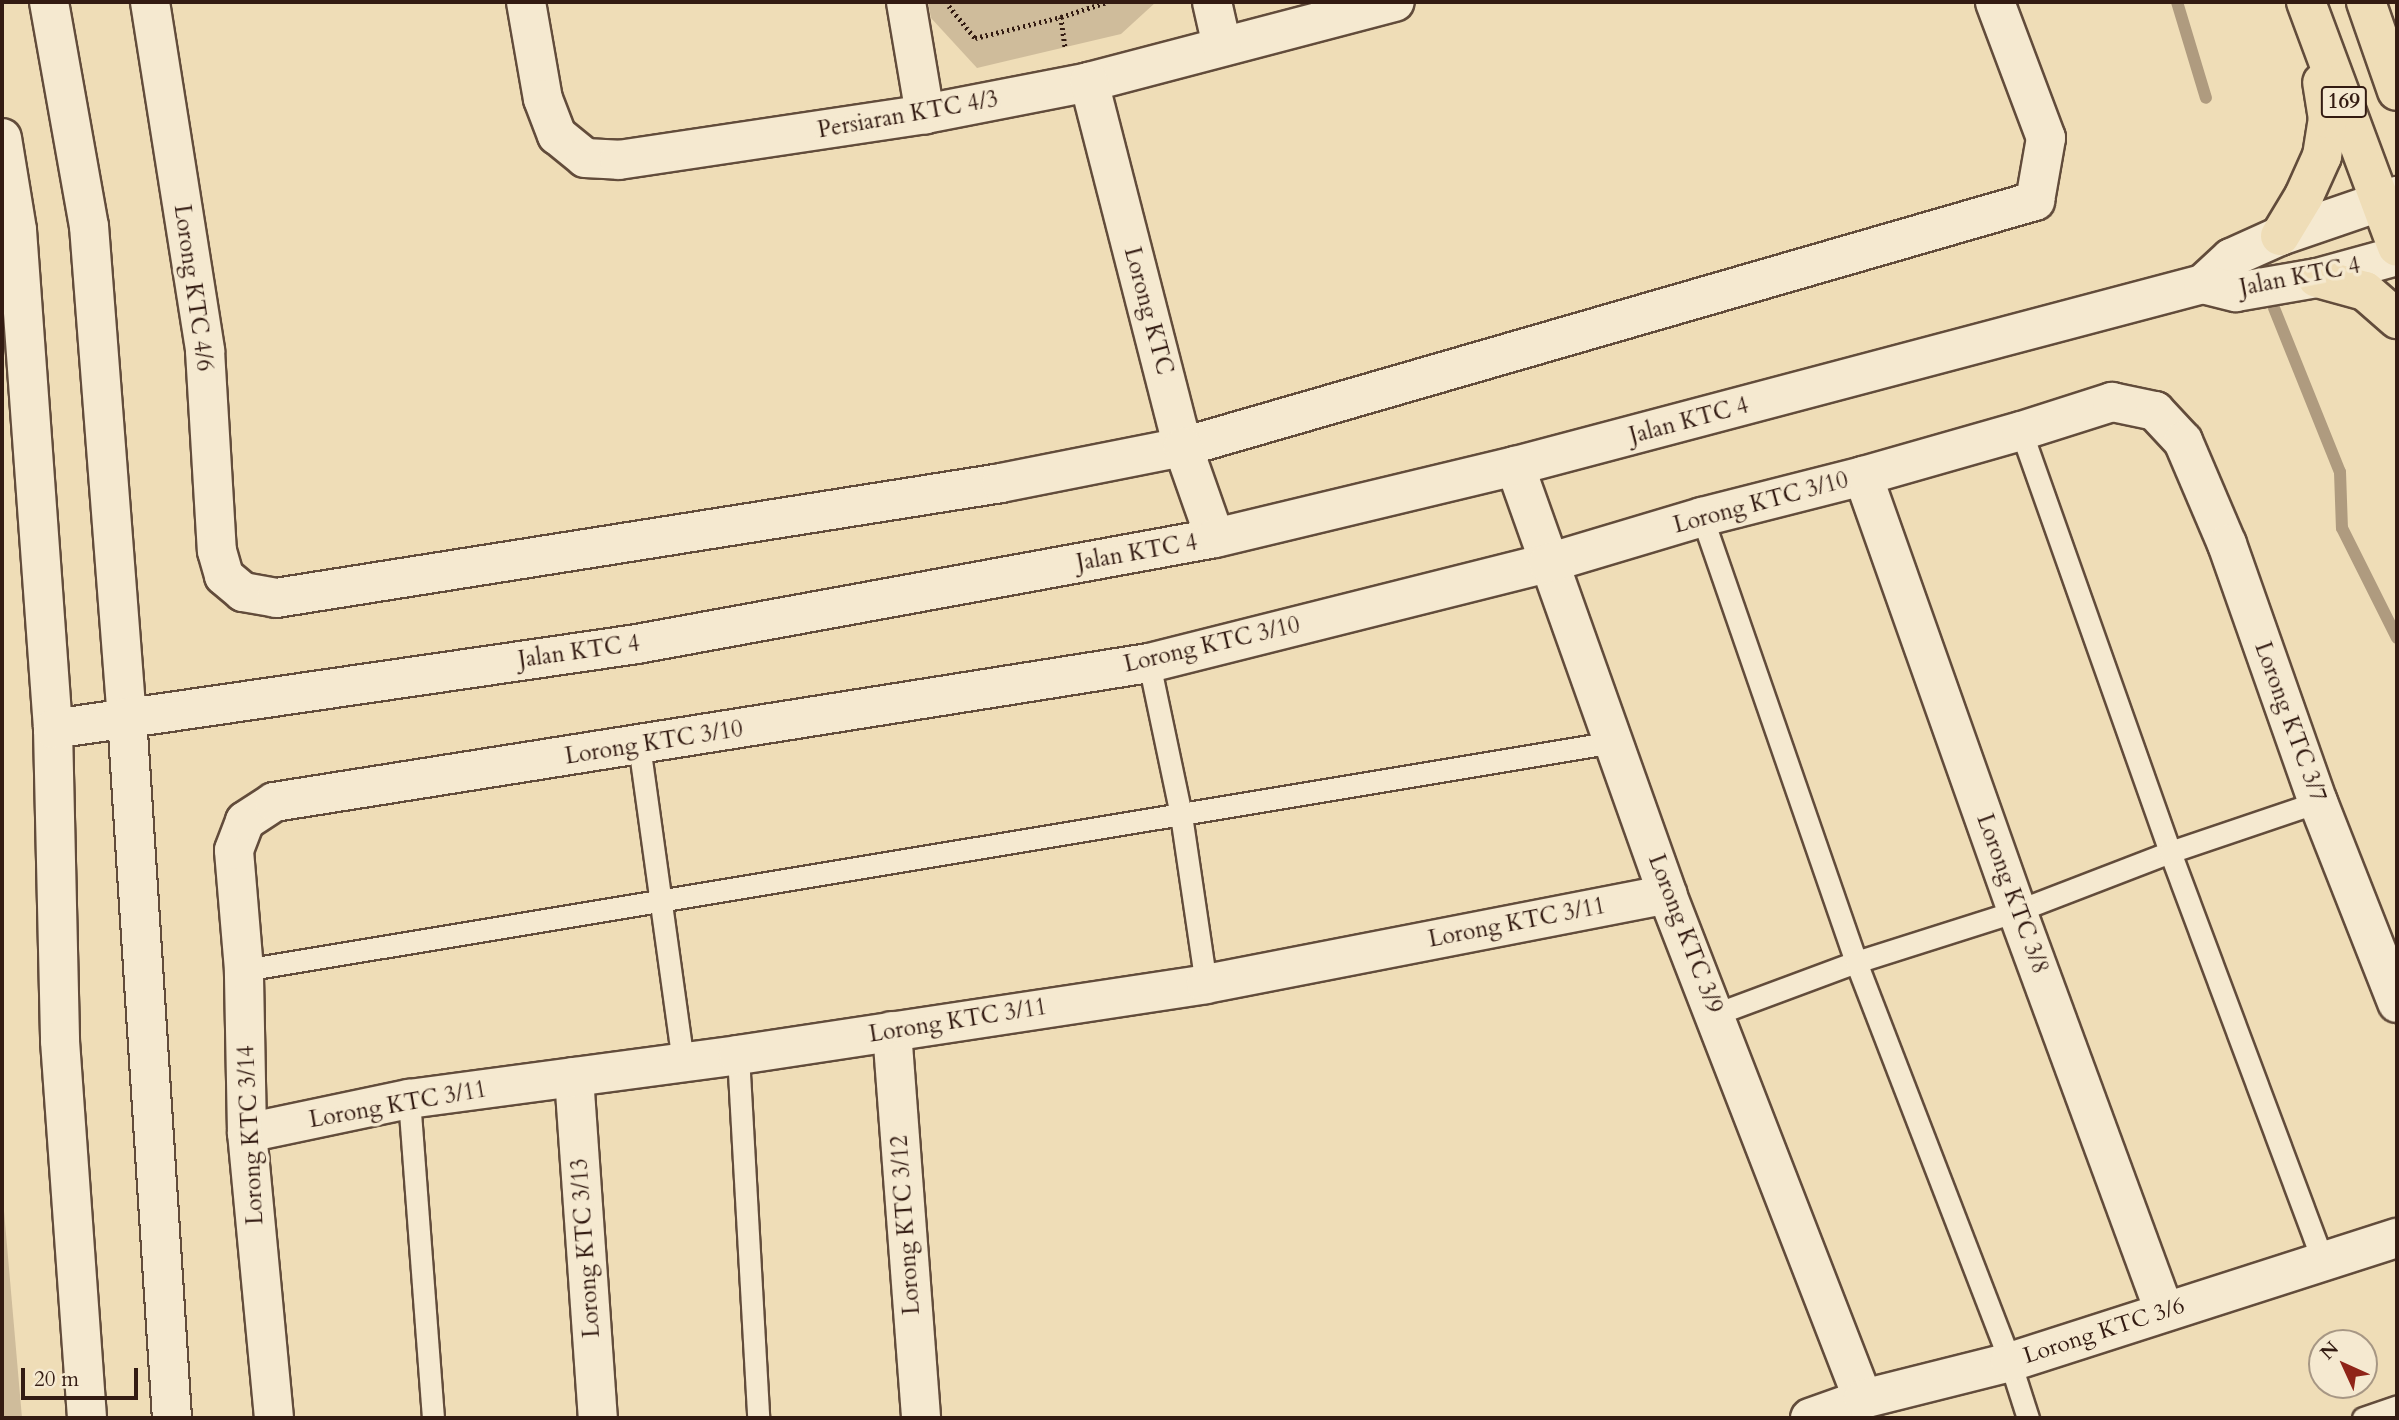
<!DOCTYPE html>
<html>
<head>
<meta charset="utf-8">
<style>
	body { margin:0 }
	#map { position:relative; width:2399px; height:1420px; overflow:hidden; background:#efddb7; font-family:Cardo,serif }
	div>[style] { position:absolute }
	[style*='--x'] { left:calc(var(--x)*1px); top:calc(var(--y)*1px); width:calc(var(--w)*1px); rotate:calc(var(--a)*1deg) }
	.green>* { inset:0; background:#cfbc9b }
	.stream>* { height:12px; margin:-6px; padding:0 6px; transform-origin:6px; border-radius:6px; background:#af9b7f }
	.path>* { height:4.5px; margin-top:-2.25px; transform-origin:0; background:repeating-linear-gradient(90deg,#331b12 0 2px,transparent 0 5.5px) }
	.roads { filter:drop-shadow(2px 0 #624c3b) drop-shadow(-2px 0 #624c3b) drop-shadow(0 2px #624c3b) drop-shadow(0 -2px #624c3b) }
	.lane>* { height:21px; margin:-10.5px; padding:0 10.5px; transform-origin:10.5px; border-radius:10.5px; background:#f5e9d0 }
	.street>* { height:38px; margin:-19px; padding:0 19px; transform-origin:19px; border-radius:19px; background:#f5e9d0 }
	.secondary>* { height:38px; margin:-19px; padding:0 19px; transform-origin:19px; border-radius:19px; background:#f5e9d0 }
	.primary>* { height:38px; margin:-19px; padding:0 19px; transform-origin:19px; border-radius:19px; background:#efddb7 }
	span { translate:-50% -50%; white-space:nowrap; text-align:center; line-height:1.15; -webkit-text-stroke:7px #f5e9d0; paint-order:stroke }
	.shield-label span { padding:2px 5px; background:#f5e9d0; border:2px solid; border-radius:5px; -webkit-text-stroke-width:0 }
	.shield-label { font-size:21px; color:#331b12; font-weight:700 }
	.street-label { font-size:23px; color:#331b12 }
	.frame { position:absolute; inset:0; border:4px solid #331b12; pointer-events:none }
	.north { position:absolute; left:2308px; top:1329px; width:70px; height:70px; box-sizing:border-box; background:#f5e9d0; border:2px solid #a79784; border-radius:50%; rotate:315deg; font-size:19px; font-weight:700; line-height:28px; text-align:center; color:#331b12 }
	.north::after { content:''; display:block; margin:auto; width:24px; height:32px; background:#8f2418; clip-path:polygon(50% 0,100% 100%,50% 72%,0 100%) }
	.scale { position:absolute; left:21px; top:1368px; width:117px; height:32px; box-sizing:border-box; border:4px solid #331b12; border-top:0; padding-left:9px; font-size:21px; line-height:24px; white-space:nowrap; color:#331b12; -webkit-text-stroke:5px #f5e9d0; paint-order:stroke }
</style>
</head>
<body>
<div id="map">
	<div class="green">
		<div style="clip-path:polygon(928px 2px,1156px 2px,1121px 34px,977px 68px,931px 18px)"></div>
		<div style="clip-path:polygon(2px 1188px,22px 1418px,2px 1418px)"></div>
	</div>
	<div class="stream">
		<div style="--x:2177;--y:2;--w:100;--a:73.2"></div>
		<div style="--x:2274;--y:308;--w:177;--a:68.1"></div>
		<div style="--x:2340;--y:472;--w:56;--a:88"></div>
		<div style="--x:2342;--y:528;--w:123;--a:63.4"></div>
	</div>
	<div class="path">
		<div style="--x:949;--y:6;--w:41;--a:50.9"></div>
		<div style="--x:975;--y:38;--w:89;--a:-13.7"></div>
		<div style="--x:1061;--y:17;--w:48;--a:-18.1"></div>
		<div style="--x:1061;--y:17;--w:30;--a:82"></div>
	</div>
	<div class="roads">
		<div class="lane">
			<div style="--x:2021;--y:431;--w:447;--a:70.5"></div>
			<div style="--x:2170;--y:852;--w:439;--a:69.5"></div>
			<div style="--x:1702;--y:517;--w:471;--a:70.9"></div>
			<div style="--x:1856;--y:962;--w:429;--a:68.9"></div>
			<div style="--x:2010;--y:1362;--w:59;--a:72.2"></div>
			<div style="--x:1149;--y:663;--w:155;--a:78.1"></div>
			<div style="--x:1181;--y:815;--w:171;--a:81.6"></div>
			<div style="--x:639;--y:745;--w:320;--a:82.1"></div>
			<div style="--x:244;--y:970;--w:1389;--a:-9.45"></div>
			<div style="--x:1716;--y:1014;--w:149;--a:-20.4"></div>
			<div style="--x:1856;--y:962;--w:169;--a:-17.6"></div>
			<div style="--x:2017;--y:911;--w:164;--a:-21.1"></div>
			<div style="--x:2170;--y:852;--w:156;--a:-18.7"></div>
			<div style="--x:738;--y:1055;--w:364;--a:86.8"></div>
			<div style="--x:409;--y:1099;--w:320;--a:85.7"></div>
			<div style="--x:2363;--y:1418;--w:36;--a:-19"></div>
		</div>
		<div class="street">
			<div style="--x:150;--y:2;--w:353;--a:81"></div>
			<div style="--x:205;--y:351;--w:200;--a:86.6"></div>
			<div style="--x:217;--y:551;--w:26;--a:74"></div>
			<div style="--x:224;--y:576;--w:25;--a:40"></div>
			<div style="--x:243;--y:592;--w:34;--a:10"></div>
			<div style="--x:276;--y:598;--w:734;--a:-9.01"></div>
			<div style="--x:1001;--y:483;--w:186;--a:-11.2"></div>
			<div style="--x:1183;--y:447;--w:887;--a:-16.11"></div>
			<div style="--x:2035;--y:201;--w:64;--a:-80.1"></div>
			<div style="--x:2046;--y:138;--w:145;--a:-110.6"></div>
			<div style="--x:526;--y:2;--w:98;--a:80.1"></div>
			<div style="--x:543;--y:99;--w:39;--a:69"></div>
			<div style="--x:557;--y:135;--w:36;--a:39"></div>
			<div style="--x:585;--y:158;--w:34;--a:3"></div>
			<div style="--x:619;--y:160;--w:309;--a:-8.5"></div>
			<div style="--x:925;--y:114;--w:167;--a:-11"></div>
			<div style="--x:1089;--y:82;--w:316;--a:-14.7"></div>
			<div style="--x:906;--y:2;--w:114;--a:80.4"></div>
			<div style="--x:1212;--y:2;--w:45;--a:77.2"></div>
			<div style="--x:1089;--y:82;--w:377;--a:75.6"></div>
			<div style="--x:1183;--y:447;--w:96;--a:70.6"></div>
			<div style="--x:1515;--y:466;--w:454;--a:70.4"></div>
			<div style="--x:1667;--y:894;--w:542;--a:68.79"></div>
			<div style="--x:1863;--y:476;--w:461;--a:70.5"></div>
			<div style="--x:2017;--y:911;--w:426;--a:69.8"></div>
			<div style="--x:892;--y:1031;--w:388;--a:85.7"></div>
			<div style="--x:574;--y:1077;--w:342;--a:86"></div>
			<div style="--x:247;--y:1133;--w:166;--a:-11.9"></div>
			<div style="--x:409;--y:1099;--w:332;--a:-7.6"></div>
			<div style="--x:738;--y:1055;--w:473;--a:-8.6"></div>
			<div style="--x:1206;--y:984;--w:470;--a:-11"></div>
			<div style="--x:274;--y:1418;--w:286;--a:-95.4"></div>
			<div style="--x:247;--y:1133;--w:163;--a:-91.1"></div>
			<div style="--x:244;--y:970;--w:120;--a:-94.8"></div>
			<div style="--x:234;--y:850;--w:31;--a:-69"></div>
			<div style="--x:245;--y:821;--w:35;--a:-33"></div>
			<div style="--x:274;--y:802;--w:886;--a:-9.03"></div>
			<div style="--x:1149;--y:663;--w:411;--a:-14.1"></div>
			<div style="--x:1548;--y:563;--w:161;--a:-16.6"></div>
			<div style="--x:1702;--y:517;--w:166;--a:-14.3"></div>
			<div style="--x:1863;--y:476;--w:164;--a:-15.9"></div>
			<div style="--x:2021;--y:431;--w:96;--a:-17.7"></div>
			<div style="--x:2112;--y:402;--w:44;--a:11.8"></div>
			<div style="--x:2155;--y:411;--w:41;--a:47"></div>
			<div style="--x:2183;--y:441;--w:112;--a:66.9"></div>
			<div style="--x:2227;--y:544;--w:274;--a:70.6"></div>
			<div style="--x:2318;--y:802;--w:216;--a:68.5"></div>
			<div style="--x:1810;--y:1418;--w:56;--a:-19.7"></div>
			<div style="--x:1863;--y:1399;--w:152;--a:-14.1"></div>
			<div style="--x:2010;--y:1362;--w:406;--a:-17.8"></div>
		</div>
		<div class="secondary">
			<div style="--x:49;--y:2;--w:228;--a:79.9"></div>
			<div style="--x:89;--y:226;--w:492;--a:85.6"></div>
			<div style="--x:127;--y:717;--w:702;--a:86.33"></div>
			<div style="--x:2;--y:138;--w:93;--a:80.7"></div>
			<div style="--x:17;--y:230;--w:500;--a:85.87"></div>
			<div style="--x:53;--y:729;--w:312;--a:88.7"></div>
			<div style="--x:60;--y:1041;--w:378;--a:85.9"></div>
			<div style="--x:2203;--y:284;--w:38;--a:-43"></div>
			<div style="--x:2231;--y:258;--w:54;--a:-24.2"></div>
			<div style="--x:2280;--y:236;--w:124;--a:-18.9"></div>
			<div style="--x:53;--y:729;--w:590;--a:-8.28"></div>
			<div style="--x:637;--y:644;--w:588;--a:-10.39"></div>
			<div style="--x:1215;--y:538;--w:309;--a:-13.5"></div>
			<div style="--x:1515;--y:466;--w:712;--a:-14.82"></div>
			<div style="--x:2203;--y:284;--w:34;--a:14"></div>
			<div style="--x:2236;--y:292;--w:82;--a:-9.8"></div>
			<div style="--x:2317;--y:278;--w:83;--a:-15.4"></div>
		</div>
		<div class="primary">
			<div style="--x:2306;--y:2;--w:261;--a:69.6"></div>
			<div style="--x:2366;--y:2;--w:94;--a:70.8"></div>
			<div style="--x:2280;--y:236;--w:47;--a:-59"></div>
			<div style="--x:2304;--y:196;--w:44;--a:-65.8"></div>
			<div style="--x:2322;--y:156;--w:37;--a:-81"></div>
			<div style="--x:2328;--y:119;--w:37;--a:-99"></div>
			<div style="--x:2317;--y:278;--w:50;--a:15.2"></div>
			<div style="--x:2365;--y:291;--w:43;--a:41.2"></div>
		</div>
	</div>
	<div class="shield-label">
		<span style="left:2344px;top:102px">169</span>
	</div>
	<div class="street-label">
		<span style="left:908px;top:115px;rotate:-10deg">Persiaran KTC 4/3</span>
		<span style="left:2300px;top:277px;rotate:-11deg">Jalan KTC 4</span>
		<span style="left:193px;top:288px;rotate:82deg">Lorong KTC 4/6</span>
		<span style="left:1148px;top:311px;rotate:75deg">Lorong KTC</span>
		<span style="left:1689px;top:421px;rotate:-15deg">Jalan KTC 4</span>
		<span style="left:1761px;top:503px;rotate:-15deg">Lorong KTC 3/10</span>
		<span style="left:1137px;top:553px;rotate:-10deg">Jalan KTC 4</span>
		<span style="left:1212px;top:645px;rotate:-13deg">Lorong KTC 3/10</span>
		<span style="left:579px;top:652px;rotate:-8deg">Jalan KTC 4</span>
		<span style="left:2290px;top:722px;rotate:70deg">Lorong KTC 3/7</span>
		<span style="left:654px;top:743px;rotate:-9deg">Lorong KTC 3/10</span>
		<span style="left:2012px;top:894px;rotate:70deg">Lorong KTC 3/8</span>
		<span style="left:1517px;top:923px;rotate:-11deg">Lorong KTC 3/11</span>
		<span style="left:1685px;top:934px;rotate:69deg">Lorong KTC 3/9</span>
		<span style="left:958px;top:1021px;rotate:-9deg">Lorong KTC 3/11</span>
		<span style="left:398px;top:1105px;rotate:-10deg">Lorong KTC 3/11</span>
		<span style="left:251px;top:1135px;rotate:-93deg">Lorong KTC 3/14</span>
		<span style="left:906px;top:1225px;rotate:-94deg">Lorong KTC 3/12</span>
		<span style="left:586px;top:1248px;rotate:-94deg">Lorong KTC 3/13</span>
		<span style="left:2104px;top:1331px;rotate:-18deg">Lorong KTC 3/6</span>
	</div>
	<div class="frame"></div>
	<div class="north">N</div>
	<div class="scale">20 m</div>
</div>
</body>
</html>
